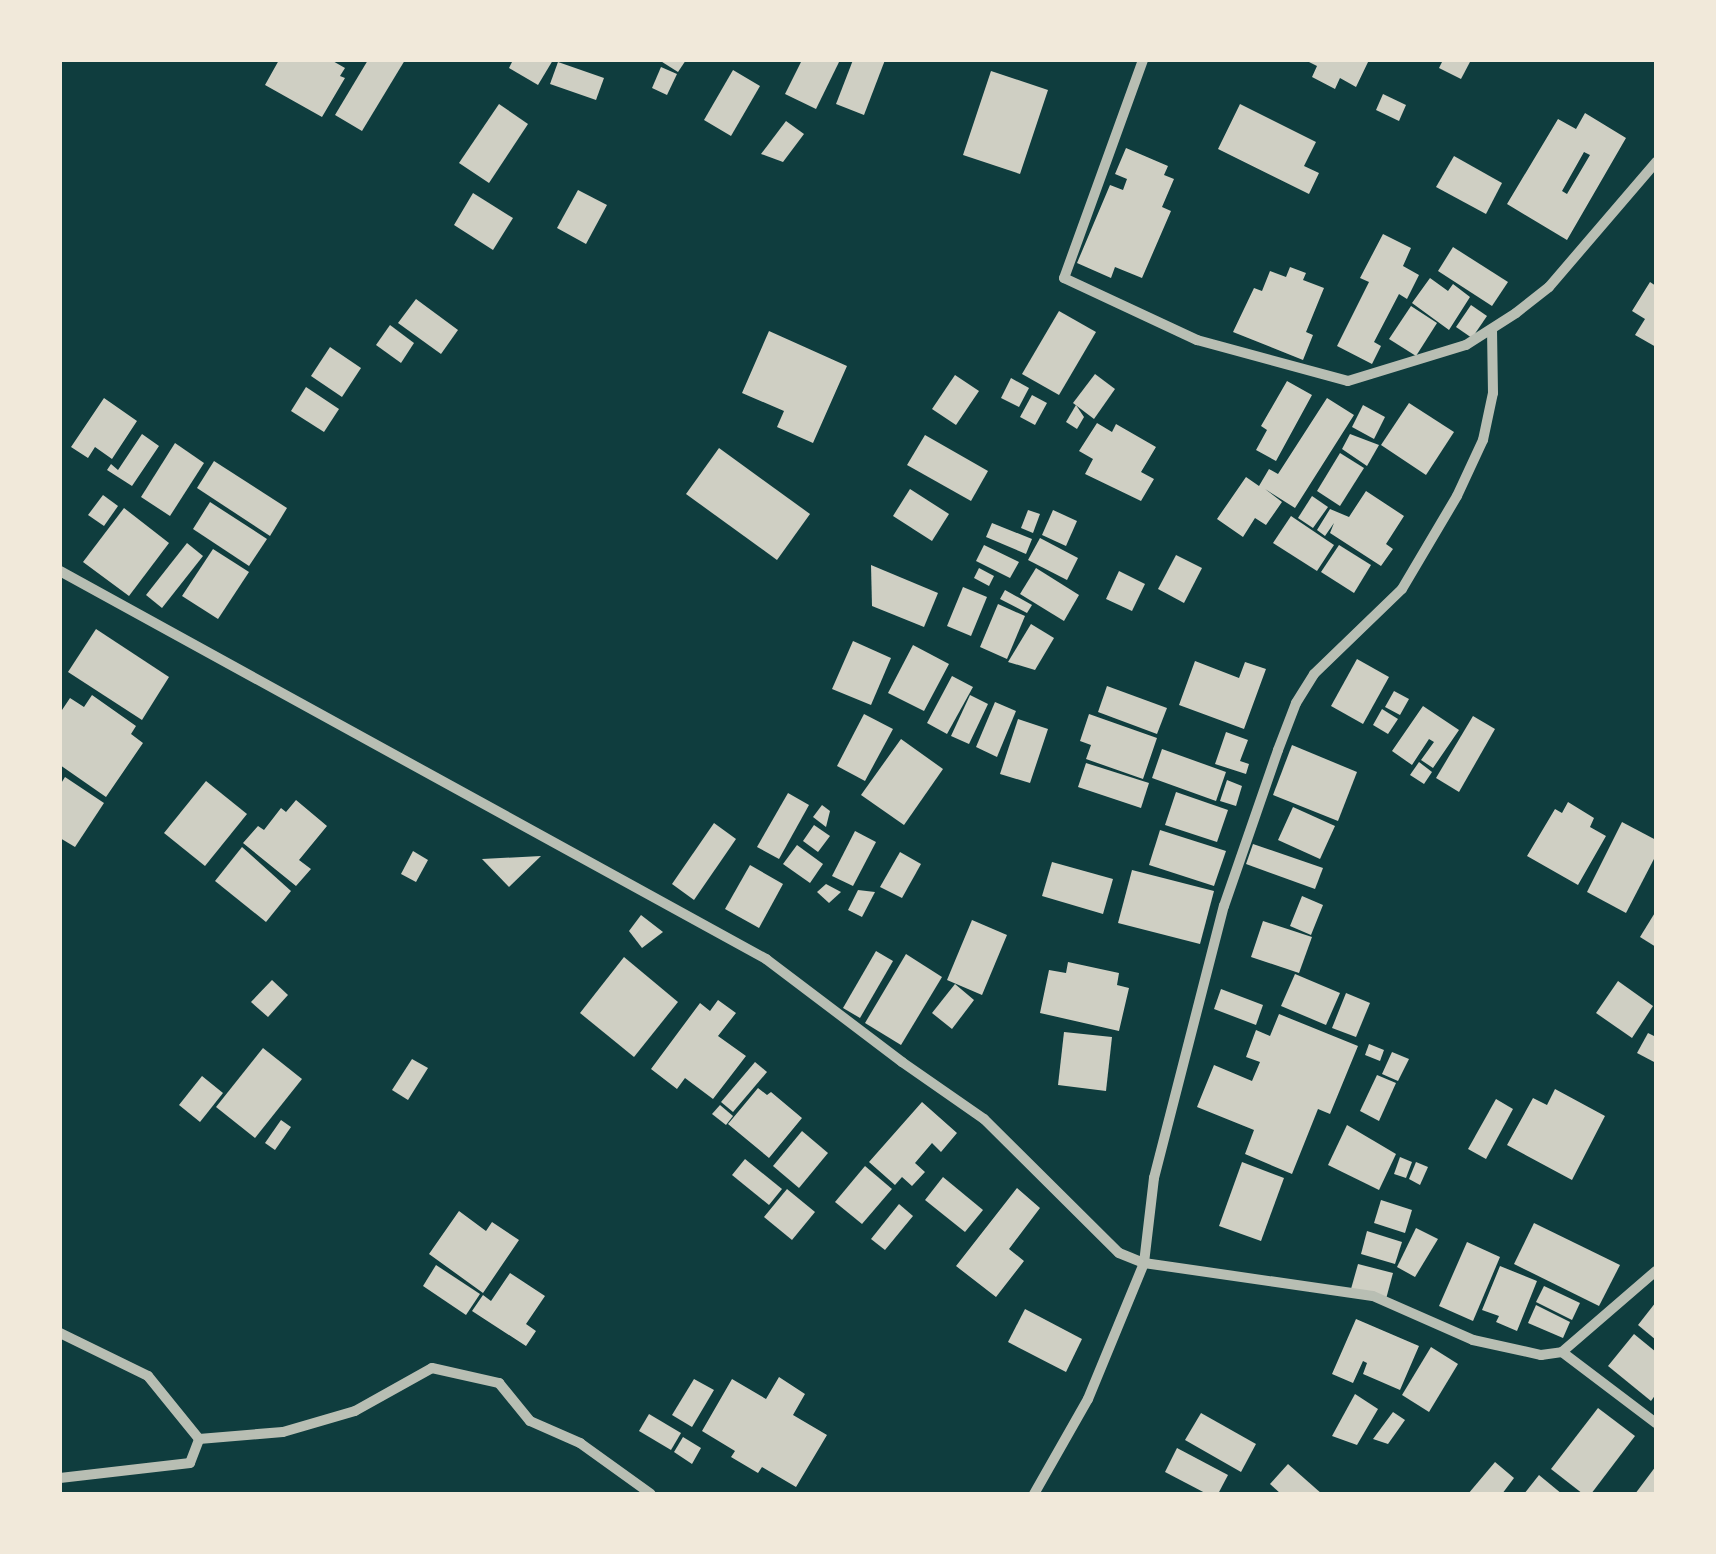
<!DOCTYPE html>
<html>
<head>
<meta charset="utf-8">
<style>
	body { margin:0 }
	#map { position:relative; width:1716px; height:1554px; overflow:hidden; background:#0f3d3e; font-family:"Noto Sans",sans-serif }
	div>[style] { position:absolute }
	[style*='--x'] { left:calc(var(--x)*1px); top:calc(var(--y)*1px); width:calc(var(--w)*1px); rotate:calc(var(--a)*1deg) }
	.building>* { inset:0; background:#cfcfc3 }
	.minor>* { height:10px; margin:-5px; padding:0 5px; transform-origin:5px; border-radius:5px; background:#b8beb3 }
	span { translate:-50% -50%; white-space:nowrap; text-align:center; line-height:1.15; -webkit-text-stroke:8px #f1e9da; paint-order:stroke }
	.frame { position:absolute; inset:0; border:62px solid #f1e9da; pointer-events:none }
</style>
</head>
<body>
<div id="map">
	<div class="building">
		<div style="clip-path:polygon(279px 60px,331px 60px,345px 68px,340px 76px,345px 78px,322px 117px,265px 85px)"></div>
		<div style="clip-path:polygon(368px 60px,405px 60px,362px 131px,335px 115px)"></div>
		<div style="clip-path:polygon(513px 60px,553px 60px,538px 85px,509px 68px)"></div>
		<div style="clip-path:polygon(659px 60px,686px 60px,678px 72px)"></div>
		<div style="clip-path:polygon(802px 60px,840px 60px,816px 109px,785px 94px)"></div>
		<div style="clip-path:polygon(853px 60px,885px 60px,864px 115px,836px 104px)"></div>
		<div style="clip-path:polygon(1305px 60px,1369px 60px,1356px 87px,1340px 78px,1335px 89px,1312px 77px,1317px 66px)"></div>
		<div style="clip-path:polygon(1443px 60px,1471px 60px,1461px 79px,1439px 68px)"></div>
		<div style="clip-path:polygon(558px 62px,604px 78px,596px 100px,550px 84px)"></div>
		<div style="clip-path:polygon(661px 67px,677px 74px,667px 95px,652px 88px)"></div>
		<div style="clip-path:polygon(733px 70px,760px 86px,731px 136px,704px 120px)"></div>
		<div style="clip-path:polygon(991px 71px,1048px 90px,1020px 174px,963px 155px)"></div>
		<div style="clip-path:polygon(1383px 94px,1406px 105px,1399px 121px,1376px 110px)"></div>
		<div style="clip-path:polygon(499px 104px,528px 124px,489px 183px,459px 163px)"></div>
		<div style="clip-path:polygon(1240px 104px,1316px 142px,1304px 166px,1319px 173px,1309px 194px,1218px 149px)"></div>
		<div style="clip-path:polygon(evenodd,1585px 113px,1626px 138px,1567px 240px,1507px 204px,1558px 119px,1576px 129px,1585px 113px,1584px 152px,1590px 155px,1567px 194px,1562px 191px,1584px 152px)"></div>
		<div style="clip-path:polygon(786px 121px,804px 134px,783px 162px,761px 154px)"></div>
		<div style="clip-path:polygon(1126px 148px,1168px 166px,1164px 175px,1174px 179px,1162px 207px,1171px 211px,1142px 278px,1115px 267px,1111px 278px,1077px 263px,1110px 185px,1123px 190px,1127px 179px,1115px 174px)"></div>
		<div style="clip-path:polygon(1454px 156px,1502px 183px,1486px 214px,1436px 187px)"></div>
		<div style="clip-path:polygon(578px 190px,607px 205px,586px 244px,557px 228px)"></div>
		<div style="clip-path:polygon(473px 193px,513px 218px,493px 250px,454px 225px)"></div>
		<div style="clip-path:polygon(1383px 234px,1411px 248px,1403px 266px,1419px 275px,1407px 299px,1399px 294px,1374px 342px,1381px 346px,1372px 364px,1337px 346px,1369px 282px,1360px 278px)"></div>
		<div style="clip-path:polygon(1453px 247px,1508px 282px,1492px 306px,1438px 271px)"></div>
		<div style="clip-path:polygon(1290px 267px,1306px 273px,1303px 280px,1324px 288px,1306px 332px,1313px 335px,1303px 360px,1233px 332px,1254px 288px,1262px 291px,1270px 271px,1286px 277px)"></div>
		<div style="clip-path:polygon(1430px 278px,1448px 291px,1453px 284px,1470px 297px,1449px 330px,1412px 303px)"></div>
		<div style="clip-path:polygon(1650px 282px,1656px 286px,1656px 347px,1635px 335px,1645px 319px,1632px 311px)"></div>
		<div style="clip-path:polygon(416px 299px,458px 330px,441px 354px,398px 323px)"></div>
		<div style="clip-path:polygon(1471px 305px,1487px 316px,1472px 338px,1456px 327px)"></div>
		<div style="clip-path:polygon(1411px 306px,1437px 323px,1416px 356px,1389px 339px)"></div>
		<div style="clip-path:polygon(1059px 311px,1096px 332px,1059px 395px,1022px 374px)"></div>
		<div style="clip-path:polygon(390px 325px,414px 343px,401px 363px,376px 345px)"></div>
		<div style="clip-path:polygon(769px 331px,847px 366px,813px 443px,777px 427px,784px 411px,742px 393px)"></div>
		<div style="clip-path:polygon(330px 347px,361px 368px,342px 397px,311px 376px)"></div>
		<div style="clip-path:polygon(1095px 374px,1115px 389px,1094px 419px,1073px 403px)"></div>
		<div style="clip-path:polygon(955px 375px,979px 391px,956px 425px,932px 409px)"></div>
		<div style="clip-path:polygon(1011px 378px,1029px 388px,1019px 407px,1001px 398px)"></div>
		<div style="clip-path:polygon(1287px 381px,1312px 395px,1276px 461px,1256px 450px,1267px 430px,1261px 426px)"></div>
		<div style="clip-path:polygon(306px 387px,339px 409px,324px 432px,291px 411px)"></div>
		<div style="clip-path:polygon(1032px 395px,1047px 403px,1035px 425px,1020px 417px)"></div>
		<div style="clip-path:polygon(104px 398px,137px 421px,112px 459px,95px 447px,88px 458px,71px 447px)"></div>
		<div style="clip-path:polygon(1327px 398px,1354px 415px,1295px 508px,1265px 489px,1282px 502px,1266px 525px,1255px 518px,1243px 537px,1217px 519px,1246px 477px,1259px 486px,1269px 469px,1278px 474px)"></div>
		<div style="clip-path:polygon(1409px 403px,1454px 432px,1426px 475px,1381px 445px)"></div>
		<div style="clip-path:polygon(1076px 405px,1084px 417px,1077px 429px,1066px 422px)"></div>
		<div style="clip-path:polygon(1363px 405px,1385px 417px,1374px 439px,1352px 427px)"></div>
		<div style="clip-path:polygon(1097px 423px,1112px 432px,1116px 424px,1156px 447px,1141px 472px,1154px 479px,1141px 501px,1085px 474px,1093px 459px,1079px 451px)"></div>
		<div style="clip-path:polygon(142px 434px,159px 446px,132px 486px,107px 470px,111px 464px,118px 470px)"></div>
		<div style="clip-path:polygon(1350px 434px,1379px 445px,1367px 466px,1342px 449px)"></div>
		<div style="clip-path:polygon(925px 435px,988px 471px,971px 501px,907px 465px)"></div>
		<div style="clip-path:polygon(175px 443px,204px 463px,170px 516px,141px 497px)"></div>
		<div style="clip-path:polygon(719px 448px,810px 514px,777px 560px,686px 494px)"></div>
		<div style="clip-path:polygon(1340px 453px,1364px 468px,1340px 506px,1317px 491px)"></div>
		<div style="clip-path:polygon(214px 461px,287px 508px,270px 536px,197px 488px)"></div>
		<div style="clip-path:polygon(910px 489px,949px 514px,932px 541px,893px 516px)"></div>
		<div style="clip-path:polygon(1366px 491px,1404px 516px,1386px 544px,1393px 549px,1381px 566px,1330px 533px,1334px 523px,1325px 536px,1317px 530px,1330px 509px,1349px 517px)"></div>
		<div style="clip-path:polygon(103px 495px,118px 506px,104px 526px,88px 515px)"></div>
		<div style="clip-path:polygon(1312px 496px,1328px 507px,1313px 528px,1298px 518px)"></div>
		<div style="clip-path:polygon(210px 502px,267px 539px,249px 566px,193px 529px)"></div>
		<div style="clip-path:polygon(124px 508px,169px 543px,129px 596px,83px 562px)"></div>
		<div style="clip-path:polygon(1028px 510px,1040px 514px,1033px 533px,1021px 528px)"></div>
		<div style="clip-path:polygon(1053px 510px,1077px 521px,1066px 546px,1042px 535px)"></div>
		<div style="clip-path:polygon(1291px 516px,1334px 545px,1317px 571px,1273px 543px)"></div>
		<div style="clip-path:polygon(992px 523px,1032px 539px,1026px 554px,986px 537px)"></div>
		<div style="clip-path:polygon(1040px 538px,1078px 558px,1067px 580px,1028px 560px)"></div>
		<div style="clip-path:polygon(187px 543px,203px 556px,162px 608px,146px 595px)"></div>
		<div style="clip-path:polygon(984px 545px,1019px 562px,1010px 578px,976px 561px)"></div>
		<div style="clip-path:polygon(1339px 545px,1371px 565px,1354px 593px,1321px 572px)"></div>
		<div style="clip-path:polygon(213px 549px,249px 572px,218px 619px,182px 596px)"></div>
		<div style="clip-path:polygon(1176px 555px,1202px 568px,1184px 603px,1158px 589px)"></div>
		<div style="clip-path:polygon(871px 565px,938px 593px,924px 627px,872px 606px)"></div>
		<div style="clip-path:polygon(979px 568px,994px 576px,989px 586px,974px 578px)"></div>
		<div style="clip-path:polygon(1036px 568px,1079px 595px,1064px 621px,1020px 594px)"></div>
		<div style="clip-path:polygon(1119px 571px,1145px 584px,1132px 611px,1106px 599px)"></div>
		<div style="clip-path:polygon(963px 587px,987px 597px,971px 636px,947px 626px)"></div>
		<div style="clip-path:polygon(1005px 590px,1032px 605px,1027px 613px,1000px 599px)"></div>
		<div style="clip-path:polygon(998px 604px,1025px 616px,1007px 659px,980px 647px)"></div>
		<div style="clip-path:polygon(1031px 624px,1054px 638px,1035px 670px,1008px 662px)"></div>
		<div style="clip-path:polygon(96px 629px,169px 677px,142px 720px,68px 672px)"></div>
		<div style="clip-path:polygon(853px 641px,891px 658px,871px 705px,832px 689px)"></div>
		<div style="clip-path:polygon(913px 645px,949px 664px,924px 711px,888px 693px)"></div>
		<div style="clip-path:polygon(1357px 659px,1389px 677px,1363px 724px,1331px 706px)"></div>
		<div style="clip-path:polygon(1195px 661px,1239px 678px,1245px 662px,1266px 669px,1244px 729px,1179px 705px)"></div>
		<div style="clip-path:polygon(952px 676px,973px 687px,947px 734px,927px 723px)"></div>
		<div style="clip-path:polygon(1107px 686px,1167px 708px,1157px 734px,1098px 712px)"></div>
		<div style="clip-path:polygon(1394px 691px,1409px 699px,1400px 715px,1385px 707px)"></div>
		<div style="clip-path:polygon(92px 695px,136px 726px,131px 734px,143px 743px,106px 797px,60px 765px,60px 713px,70px 698px,84px 707px)"></div>
		<div style="clip-path:polygon(970px 695px,988px 704px,969px 744px,951px 736px)"></div>
		<div style="clip-path:polygon(995px 702px,1016px 711px,997px 757px,976px 747px)"></div>
		<div style="clip-path:polygon(1423px 706px,1459px 730px,1433px 768px,1421px 760px,1434px 742px,1429px 739px,1412px 765px,1392px 751px)"></div>
		<div style="clip-path:polygon(1382px 709px,1398px 719px,1388px 734px,1373px 725px)"></div>
		<div style="clip-path:polygon(864px 714px,893px 729px,865px 781px,837px 766px)"></div>
		<div style="clip-path:polygon(1089px 714px,1157px 738px,1143px 779px,1086px 759px,1091px 745px,1080px 741px)"></div>
		<div style="clip-path:polygon(1473px 716px,1495px 729px,1459px 792px,1436px 778px)"></div>
		<div style="clip-path:polygon(1018px 719px,1048px 729px,1030px 783px,1000px 774px)"></div>
		<div style="clip-path:polygon(1226px 732px,1248px 740px,1240px 761px,1249px 764px,1246px 774px,1215px 764px)"></div>
		<div style="clip-path:polygon(901px 739px,943px 769px,904px 825px,861px 795px)"></div>
		<div style="clip-path:polygon(1292px 745px,1357px 772px,1338px 821px,1273px 795px)"></div>
		<div style="clip-path:polygon(1162px 749px,1226px 772px,1216px 801px,1152px 778px)"></div>
		<div style="clip-path:polygon(1419px 762px,1432px 772px,1424px 784px,1410px 775px)"></div>
		<div style="clip-path:polygon(1086px 763px,1149px 783px,1141px 808px,1078px 787px)"></div>
		<div style="clip-path:polygon(65px 777px,104px 803px,75px 847px,60px 838px,60px 785px)"></div>
		<div style="clip-path:polygon(1227px 780px,1242px 786px,1236px 806px,1220px 801px)"></div>
		<div style="clip-path:polygon(206px 781px,247px 814px,205px 866px,164px 833px)"></div>
		<div style="clip-path:polygon(1176px 792px,1228px 810px,1217px 842px,1165px 825px)"></div>
		<div style="clip-path:polygon(788px 793px,809px 805px,779px 859px,757px 847px)"></div>
		<div style="clip-path:polygon(296px 800px,327px 826px,299px 860px,311px 869px,296px 886px,243px 843px,258px 826px,264px 830px,281px 808px,286px 812px)"></div>
		<div style="clip-path:polygon(1568px 802px,1594px 818px,1590px 827px,1606px 836px,1578px 885px,1527px 856px,1555px 809px,1562px 813px)"></div>
		<div style="clip-path:polygon(822px 805px,830px 811px,826px 827px,813px 817px)"></div>
		<div style="clip-path:polygon(1293px 807px,1335px 826px,1320px 859px,1278px 840px)"></div>
		<div style="clip-path:polygon(1622px 822px,1656px 840px,1656px 855px,1626px 913px,1587px 892px)"></div>
		<div style="clip-path:polygon(714px 823px,736px 839px,694px 900px,672px 884px)"></div>
		<div style="clip-path:polygon(814px 825px,830px 836px,818px 852px,803px 841px)"></div>
		<div style="clip-path:polygon(1160px 830px,1226px 851px,1214px 886px,1149px 865px)"></div>
		<div style="clip-path:polygon(855px 831px,876px 842px,853px 886px,832px 876px)"></div>
		<div style="clip-path:polygon(1253px 844px,1323px 868px,1315px 889px,1246px 864px)"></div>
		<div style="clip-path:polygon(797px 845px,823px 864px,810px 883px,783px 864px)"></div>
		<div style="clip-path:polygon(242px 847px,291px 891px,266px 922px,215px 881px)"></div>
		<div style="clip-path:polygon(413px 851px,428px 860px,416px 882px,401px 874px)"></div>
		<div style="clip-path:polygon(900px 852px,921px 864px,902px 898px,880px 887px)"></div>
		<div style="clip-path:polygon(541px 856px,509px 887px,482px 859px)"></div>
		<div style="clip-path:polygon(1052px 862px,1113px 879px,1103px 914px,1042px 896px)"></div>
		<div style="clip-path:polygon(750px 865px,783px 884px,759px 928px,725px 909px)"></div>
		<div style="clip-path:polygon(1132px 870px,1214px 891px,1200px 944px,1118px 923px)"></div>
		<div style="clip-path:polygon(826px 884px,841px 892px,829px 903px,817px 892px)"></div>
		<div style="clip-path:polygon(858px 890px,875px 892px,862px 917px,848px 910px)"></div>
		<div style="clip-path:polygon(1302px 896px,1323px 905px,1311px 935px,1290px 926px)"></div>
		<div style="clip-path:polygon(1656px 911px,1656px 947px,1640px 937px)"></div>
		<div style="clip-path:polygon(641px 915px,663px 932px,642px 948px,629px 931px)"></div>
		<div style="clip-path:polygon(972px 920px,1007px 935px,982px 995px,947px 980px)"></div>
		<div style="clip-path:polygon(1263px 921px,1312px 937px,1299px 973px,1251px 957px)"></div>
		<div style="clip-path:polygon(876px 951px,893px 961px,860px 1018px,843px 1008px)"></div>
		<div style="clip-path:polygon(906px 954px,942px 977px,901px 1045px,865px 1023px)"></div>
		<div style="clip-path:polygon(624px 957px,678px 1002px,634px 1057px,580px 1013px)"></div>
		<div style="clip-path:polygon(1068px 962px,1119px 973px,1117px 985px,1129px 988px,1119px 1031px,1040px 1013px,1049px 970px,1066px 973px)"></div>
		<div style="clip-path:polygon(1295px 974px,1340px 993px,1326px 1025px,1281px 1006px)"></div>
		<div style="clip-path:polygon(272px 980px,288px 995px,268px 1017px,251px 1002px)"></div>
		<div style="clip-path:polygon(1618px 981px,1653px 1006px,1632px 1038px,1596px 1013px)"></div>
		<div style="clip-path:polygon(955px 984px,974px 1000px,952px 1029px,932px 1013px)"></div>
		<div style="clip-path:polygon(1221px 989px,1263px 1005px,1256px 1025px,1214px 1009px)"></div>
		<div style="clip-path:polygon(1346px 993px,1370px 1003px,1356px 1037px,1332px 1028px)"></div>
		<div style="clip-path:polygon(718px 1000px,736px 1013px,718px 1036px,746px 1056px,713px 1099px,685px 1078px,677px 1089px,651px 1069px,700px 1003px,710px 1011px)"></div>
		<div style="clip-path:polygon(1279px 1014px,1358px 1046px,1330px 1114px,1318px 1109px,1292px 1174px,1245px 1154px,1254px 1130px,1197px 1107px,1214px 1065px,1252px 1081px,1260px 1062px,1246px 1057px,1256px 1030px,1270px 1036px)"></div>
		<div style="clip-path:polygon(1064px 1032px,1112px 1037px,1106px 1091px,1058px 1085px)"></div>
		<div style="clip-path:polygon(1648px 1033px,1656px 1037px,1656px 1063px,1637px 1053px)"></div>
		<div style="clip-path:polygon(1369px 1044px,1384px 1050px,1380px 1061px,1365px 1055px)"></div>
		<div style="clip-path:polygon(263px 1048px,302px 1079px,255px 1138px,216px 1107px)"></div>
		<div style="clip-path:polygon(1392px 1052px,1409px 1059px,1398px 1081px,1382px 1074px)"></div>
		<div style="clip-path:polygon(412px 1059px,428px 1068px,408px 1100px,392px 1090px)"></div>
		<div style="clip-path:polygon(755px 1062px,767px 1072px,733px 1112px,721px 1102px)"></div>
		<div style="clip-path:polygon(1377px 1075px,1396px 1083px,1379px 1121px,1360px 1111px)"></div>
		<div style="clip-path:polygon(202px 1076px,223px 1093px,200px 1122px,179px 1105px)"></div>
		<div style="clip-path:polygon(758px 1088px,767px 1095px,771px 1092px,802px 1118px,769px 1158px,728px 1124px)"></div>
		<div style="clip-path:polygon(1555px 1089px,1605px 1116px,1572px 1180px,1507px 1145px,1533px 1098px,1547px 1105px)"></div>
		<div style="clip-path:polygon(1496px 1099px,1513px 1109px,1486px 1159px,1468px 1149px)"></div>
		<div style="clip-path:polygon(922px 1102px,957px 1133px,941px 1152px,932px 1143px,915px 1163px,925px 1172px,912px 1186px,902px 1177px,895px 1185px,869px 1162px)"></div>
		<div style="clip-path:polygon(720px 1105px,733px 1116px,726px 1125px,712px 1114px)"></div>
		<div style="clip-path:polygon(281px 1120px,291px 1127px,275px 1150px,265px 1143px)"></div>
		<div style="clip-path:polygon(1347px 1125px,1396px 1154px,1379px 1190px,1328px 1165px)"></div>
		<div style="clip-path:polygon(802px 1131px,828px 1153px,799px 1188px,773px 1166px)"></div>
		<div style="clip-path:polygon(1400px 1157px,1412px 1162px,1406px 1178px,1394px 1174px)"></div>
		<div style="clip-path:polygon(745px 1159px,782px 1189px,769px 1205px,732px 1175px)"></div>
		<div style="clip-path:polygon(1242px 1162px,1284px 1178px,1261px 1241px,1219px 1226px)"></div>
		<div style="clip-path:polygon(1416px 1162px,1428px 1167px,1420px 1185px,1409px 1179px)"></div>
		<div style="clip-path:polygon(865px 1166px,892px 1189px,862px 1224px,835px 1202px)"></div>
		<div style="clip-path:polygon(943px 1177px,983px 1210px,965px 1232px,925px 1200px)"></div>
		<div style="clip-path:polygon(1017px 1188px,1040px 1208px,1009px 1249px,1024px 1261px,996px 1297px,956px 1266px)"></div>
		<div style="clip-path:polygon(787px 1189px,815px 1212px,792px 1240px,764px 1217px)"></div>
		<div style="clip-path:polygon(1381px 1200px,1412px 1210px,1405px 1233px,1374px 1223px)"></div>
		<div style="clip-path:polygon(899px 1204px,913px 1216px,885px 1250px,871px 1239px)"></div>
		<div style="clip-path:polygon(459px 1211px,486px 1231px,492px 1222px,519px 1240px,483px 1293px,429px 1254px)"></div>
		<div style="clip-path:polygon(1534px 1223px,1620px 1265px,1599px 1306px,1514px 1264px)"></div>
		<div style="clip-path:polygon(1416px 1228px,1438px 1239px,1415px 1277px,1397px 1267px)"></div>
		<div style="clip-path:polygon(1367px 1231px,1402px 1242px,1395px 1264px,1361px 1254px)"></div>
		<div style="clip-path:polygon(1467px 1242px,1500px 1257px,1473px 1321px,1439px 1306px)"></div>
		<div style="clip-path:polygon(1358px 1264px,1393px 1273px,1386px 1299px,1351px 1289px)"></div>
		<div style="clip-path:polygon(436px 1265px,480px 1294px,466px 1315px,423px 1286px)"></div>
		<div style="clip-path:polygon(1500px 1266px,1537px 1281px,1517px 1331px,1496px 1322px,1499px 1316px,1482px 1310px)"></div>
		<div style="clip-path:polygon(510px 1273px,545px 1296px,526px 1324px,536px 1331px,526px 1346px,472px 1311px,483px 1295px,491px 1301px)"></div>
		<div style="clip-path:polygon(1544px 1286px,1580px 1303px,1572px 1320px,1536px 1302px)"></div>
		<div style="clip-path:polygon(1656px 1302px,1656px 1340px,1638px 1325px)"></div>
		<div style="clip-path:polygon(1536px 1305px,1570px 1322px,1563px 1338px,1528px 1323px)"></div>
		<div style="clip-path:polygon(1025px 1309px,1082px 1339px,1066px 1372px,1008px 1342px)"></div>
		<div style="clip-path:polygon(1356px 1319px,1419px 1346px,1400px 1390px,1363px 1374px,1367px 1363px,1363px 1361px,1353px 1383px,1332px 1374px)"></div>
		<div style="clip-path:polygon(1634px 1334px,1656px 1352px,1656px 1394px,1651px 1401px,1608px 1366px)"></div>
		<div style="clip-path:polygon(1431px 1347px,1458px 1364px,1429px 1412px,1402px 1395px)"></div>
		<div style="clip-path:polygon(779px 1377px,805px 1394px,793px 1415px,827px 1435px,796px 1487px,762px 1467px,758px 1473px,731px 1457px,735px 1451px,702px 1431px,732px 1379px,766px 1399px)"></div>
		<div style="clip-path:polygon(694px 1379px,714px 1390px,692px 1427px,672px 1415px)"></div>
		<div style="clip-path:polygon(1355px 1394px,1378px 1409px,1357px 1445px,1332px 1436px)"></div>
		<div style="clip-path:polygon(1598px 1408px,1635px 1436px,1591px 1494px,1583px 1494px,1551px 1469px)"></div>
		<div style="clip-path:polygon(1393px 1412px,1405px 1420px,1388px 1444px,1373px 1439px)"></div>
		<div style="clip-path:polygon(1201px 1413px,1256px 1444px,1241px 1472px,1185px 1440px)"></div>
		<div style="clip-path:polygon(649px 1414px,681px 1433px,671px 1450px,639px 1431px)"></div>
		<div style="clip-path:polygon(683px 1437px,701px 1448px,692px 1464px,674px 1452px)"></div>
		<div style="clip-path:polygon(1177px 1448px,1228px 1475px,1218px 1494px,1207px 1494px,1165px 1472px)"></div>
		<div style="clip-path:polygon(1495px 1462px,1514px 1478px,1502px 1494px,1468px 1494px)"></div>
		<div style="clip-path:polygon(1288px 1464px,1322px 1494px,1281px 1494px,1270px 1484px)"></div>
		<div style="clip-path:polygon(1656px 1466px,1656px 1494px,1635px 1494px)"></div>
		<div style="clip-path:polygon(1539px 1475px,1562px 1494px,1524px 1494px)"></div>
	</div>
	<div class="minor">
		<div style="--x:1143;--y:60;--w:232;--a:109.9"></div>
		<div style="--x:1064;--y:278;--w:147;--a:25"></div>
		<div style="--x:1197;--y:340;--w:156;--a:15.2"></div>
		<div style="--x:1348;--y:381;--w:123;--a:-17"></div>
		<div style="--x:1466;--y:345;--w:59;--a:-32.6"></div>
		<div style="--x:1516;--y:313;--w:42;--a:-38.2"></div>
		<div style="--x:1549;--y:287;--w:165;--a:-49.4"></div>
		<div style="--x:60;--y:571;--w:806;--a:28.79"></div>
		<div style="--x:766;--y:959;--w:171;--a:37.1"></div>
		<div style="--x:902;--y:1062;--w:100;--a:34.8"></div>
		<div style="--x:984;--y:1119;--w:190;--a:44.8"></div>
		<div style="--x:1119;--y:1253;--w:27;--a:22"></div>
		<div style="--x:1144;--y:1263;--w:231;--a:8.2"></div>
		<div style="--x:1373;--y:1296;--w:109;--a:23.7"></div>
		<div style="--x:1473;--y:1340;--w:70;--a:12.4"></div>
		<div style="--x:1541;--y:1355;--w:21;--a:-8"></div>
		<div style="--x:1562;--y:1352;--w:124;--a:-40.8"></div>
		<div style="--x:60;--y:1333;--w:98;--a:26"></div>
		<div style="--x:148;--y:1376;--w:81;--a:51"></div>
		<div style="--x:1562;--y:1352;--w:118;--a:37.1"></div>
		<div style="--x:60;--y:1478;--w:131;--a:-6.6"></div>
		<div style="--x:190;--y:1463;--w:26;--a:-69"></div>
		<div style="--x:199;--y:1439;--w:84;--a:-4.8"></div>
		<div style="--x:283;--y:1432;--w:75;--a:-16.3"></div>
		<div style="--x:355;--y:1411;--w:88;--a:-29.2"></div>
		<div style="--x:432;--y:1368;--w:69;--a:12.6"></div>
		<div style="--x:499;--y:1383;--w:49;--a:50.8"></div>
		<div style="--x:530;--y:1421;--w:55;--a:23.7"></div>
		<div style="--x:580;--y:1443;--w:87;--a:35.7"></div>
		<div style="--x:1034;--y:1494;--w:109;--a:-60.4"></div>
		<div style="--x:1088;--y:1399;--w:147;--a:-67.6"></div>
		<div style="--x:1144;--y:1263;--w:86;--a:-83.3"></div>
		<div style="--x:1154;--y:1178;--w:281;--a:-75.6"></div>
		<div style="--x:1224;--y:906;--w:165;--a:-70.9"></div>
		<div style="--x:1278;--y:750;--w:50;--a:-69"></div>
		<div style="--x:1296;--y:703;--w:34;--a:-58"></div>
		<div style="--x:1314;--y:674;--w:122;--a:-44"></div>
		<div style="--x:1402;--y:589;--w:108;--a:-59.4"></div>
		<div style="--x:1457;--y:496;--w:62;--a:-65.1"></div>
		<div style="--x:1483;--y:440;--w:48;--a:-78"></div>
		<div style="--x:1493;--y:393;--w:64;--a:-90.9"></div>
	</div>
	<div class="frame"></div>
</div>
</body>
</html>
